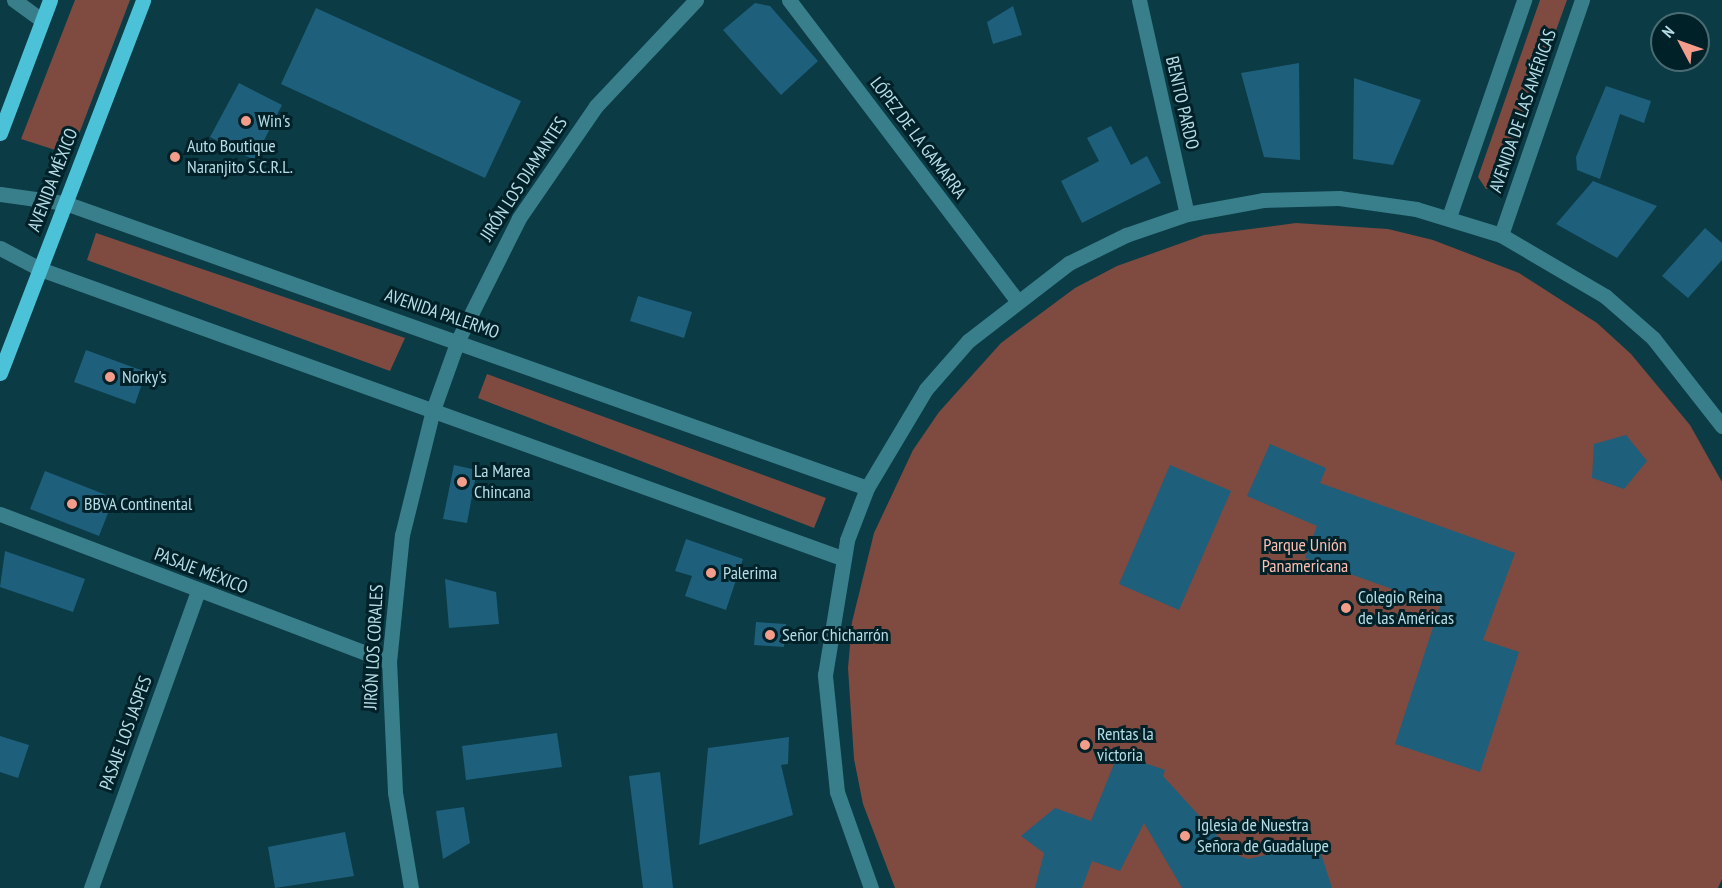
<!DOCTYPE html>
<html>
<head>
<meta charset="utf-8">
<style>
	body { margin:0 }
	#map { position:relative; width:1722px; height:888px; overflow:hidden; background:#0b3b44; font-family:"PT Sans Narrow",sans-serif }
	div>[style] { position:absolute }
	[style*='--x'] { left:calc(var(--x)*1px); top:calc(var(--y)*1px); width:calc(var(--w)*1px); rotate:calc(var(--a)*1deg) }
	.green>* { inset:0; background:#7f4a40 }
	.building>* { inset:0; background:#1e5f7c }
	.minor>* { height:15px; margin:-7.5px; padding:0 7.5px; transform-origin:7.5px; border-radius:7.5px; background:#397e8b }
	.major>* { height:15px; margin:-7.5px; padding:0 7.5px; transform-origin:7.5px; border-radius:7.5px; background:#4cc2d8 }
	.dots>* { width:16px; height:16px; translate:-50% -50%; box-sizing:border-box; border:3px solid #002128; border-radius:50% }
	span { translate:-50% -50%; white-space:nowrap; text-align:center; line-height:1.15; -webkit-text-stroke:6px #002128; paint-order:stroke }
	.street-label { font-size:18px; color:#b6dde6 }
	.poi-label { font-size:18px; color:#b6dde6 }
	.left { translate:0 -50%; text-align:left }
	.park-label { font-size:18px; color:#ffbeb0 }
	.north { position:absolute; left:1650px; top:12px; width:60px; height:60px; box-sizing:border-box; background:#002128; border:2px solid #496c74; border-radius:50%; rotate:311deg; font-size:16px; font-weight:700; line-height:24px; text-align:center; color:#b6dde6 }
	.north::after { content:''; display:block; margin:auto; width:21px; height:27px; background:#f49d8b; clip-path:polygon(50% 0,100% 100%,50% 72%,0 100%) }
</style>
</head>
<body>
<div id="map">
	<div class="green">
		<div style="clip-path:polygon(75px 0,130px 0,71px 155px,21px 139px)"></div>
		<div style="clip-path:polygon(1540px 0,1567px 0,1500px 185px,1486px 189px,1478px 177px)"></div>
		<div style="clip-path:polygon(1296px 223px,1388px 229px,1433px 240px,1519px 273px,1597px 323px,1631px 354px,1690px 425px,1722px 482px,1722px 879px,1718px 888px,895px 888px,863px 804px,854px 759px,848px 668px,852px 622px,874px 533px,913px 450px,939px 412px,1001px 343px,1075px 288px,1117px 266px,1204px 235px)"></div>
		<div style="clip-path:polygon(96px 233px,405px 338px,390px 371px,87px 260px)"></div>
		<div style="clip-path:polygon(487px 374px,826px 498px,814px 528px,478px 398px)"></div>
	</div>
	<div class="building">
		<div style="clip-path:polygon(755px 3px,770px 6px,818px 61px,781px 95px,723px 30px)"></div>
		<div style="clip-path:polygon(1013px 6px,1022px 35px,993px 44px,987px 22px)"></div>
		<div style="clip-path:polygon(316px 8px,521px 101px,485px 178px,281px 84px)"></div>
		<div style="clip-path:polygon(1299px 63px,1300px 160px,1264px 157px,1241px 73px)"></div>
		<div style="clip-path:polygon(1354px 78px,1421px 100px,1393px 165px,1353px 159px)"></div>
		<div style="clip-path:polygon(239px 83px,282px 105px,254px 160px,210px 137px)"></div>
		<div style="clip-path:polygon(1606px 86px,1651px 101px,1644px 123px,1620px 114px,1600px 179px,1577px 170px,1576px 157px)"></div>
		<div style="clip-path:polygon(1111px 126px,1131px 165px,1147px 156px,1161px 183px,1082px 223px,1061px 181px,1099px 161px,1087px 138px)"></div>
		<div style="clip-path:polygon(1593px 181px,1657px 206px,1617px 258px,1556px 224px)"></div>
		<div style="clip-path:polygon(1705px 228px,1722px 243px,1722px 260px,1688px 298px,1662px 276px)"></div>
		<div style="clip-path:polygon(638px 296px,692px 312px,684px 338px,630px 321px)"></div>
		<div style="clip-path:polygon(86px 350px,146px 372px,135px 404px,74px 382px)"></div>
		<div style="clip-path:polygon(1626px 435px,1647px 461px,1624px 489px,1592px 478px,1594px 444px)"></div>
		<div style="clip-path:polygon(1270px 444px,1326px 468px,1320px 483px,1515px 553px,1483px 640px,1519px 652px,1480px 772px,1395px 744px,1440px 606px,1305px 558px,1317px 526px,1247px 496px)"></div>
		<div style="clip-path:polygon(454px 465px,477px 470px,467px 523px,443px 519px)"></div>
		<div style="clip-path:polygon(1170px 465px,1231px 491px,1179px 610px,1119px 584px)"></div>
		<div style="clip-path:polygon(45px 471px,114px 498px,99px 536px,30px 509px)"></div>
		<div style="clip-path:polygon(686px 539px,743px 559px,726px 610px,685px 596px,692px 576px,675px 571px)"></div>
		<div style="clip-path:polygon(5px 551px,85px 579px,73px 612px,0 587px)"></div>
		<div style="clip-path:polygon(445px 579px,496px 592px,499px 624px,449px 628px)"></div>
		<div style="clip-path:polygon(756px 622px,786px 624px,784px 647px,754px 645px)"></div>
		<div style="clip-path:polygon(557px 733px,562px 767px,466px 780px,462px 746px)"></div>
		<div style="clip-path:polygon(0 736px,29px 745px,18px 778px,0 772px)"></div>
		<div style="clip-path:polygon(789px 737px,788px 764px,781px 765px,793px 815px,699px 845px,708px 748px)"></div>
		<div style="clip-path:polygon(1118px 754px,1165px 770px,1163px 776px,1234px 854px,1248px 859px,1318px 844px,1332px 888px,1182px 888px,1144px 823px,1120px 871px,1092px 861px,1082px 888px,1035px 888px,1044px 853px,1021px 836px,1055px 808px,1091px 821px)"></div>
		<div style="clip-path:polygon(660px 772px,673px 888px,643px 888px,629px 776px)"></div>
		<div style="clip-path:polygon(464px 807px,470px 843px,443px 859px,436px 811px)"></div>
		<div style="clip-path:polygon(345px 832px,354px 876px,275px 888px,268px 847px)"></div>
	</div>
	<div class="minor">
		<div style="--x:14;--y:0;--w:34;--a:36"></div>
		<div style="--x:789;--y:0;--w:375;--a:52.8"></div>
		<div style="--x:1139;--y:0;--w:219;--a:77.4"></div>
		<div style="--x:0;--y:194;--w:66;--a:7.9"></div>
		<div style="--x:65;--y:203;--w:851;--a:19.56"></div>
		<div style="--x:1449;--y:217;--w:230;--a:-70.9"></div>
		<div style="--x:1501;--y:235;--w:249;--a:-71"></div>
		<div style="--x:0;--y:248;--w:45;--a:27.7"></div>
		<div style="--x:40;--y:269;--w:852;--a:19.82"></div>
		<div style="--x:0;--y:514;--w:416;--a:20.8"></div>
		<div style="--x:91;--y:888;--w:316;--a:-70.2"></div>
		<div style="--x:411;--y:888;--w:97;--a:-99.5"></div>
		<div style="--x:395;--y:792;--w:130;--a:-92.6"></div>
		<div style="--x:389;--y:662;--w:128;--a:-84.2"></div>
		<div style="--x:402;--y:535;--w:129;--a:-76.1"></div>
		<div style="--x:433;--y:410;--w:74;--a:-70.3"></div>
		<div style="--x:458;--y:340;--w:136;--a:-63.4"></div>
		<div style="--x:519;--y:218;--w:136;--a:-55.5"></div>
		<div style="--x:596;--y:106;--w:146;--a:-46.7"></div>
		<div style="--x:871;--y:888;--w:102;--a:-109.5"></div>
		<div style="--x:837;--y:792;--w:118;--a:-95.9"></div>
		<div style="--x:825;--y:675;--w:137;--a:-80.7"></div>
		<div style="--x:847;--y:540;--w:56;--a:-69"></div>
		<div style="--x:867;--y:488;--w:115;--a:-59.2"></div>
		<div style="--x:926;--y:389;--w:64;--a:-48.8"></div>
		<div style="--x:968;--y:341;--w:128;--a:-37.7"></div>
		<div style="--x:1069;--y:263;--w:64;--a:-26.2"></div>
		<div style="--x:1126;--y:235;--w:65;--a:-19"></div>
		<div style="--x:1187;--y:214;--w:77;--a:-10.4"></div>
		<div style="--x:1263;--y:200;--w:76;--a:-1.5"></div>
		<div style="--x:1339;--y:198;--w:78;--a:8.1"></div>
		<div style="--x:1416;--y:209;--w:89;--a:17"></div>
		<div style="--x:1501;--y:235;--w:121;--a:30.4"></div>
		<div style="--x:1605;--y:296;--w:64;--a:41.2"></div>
		<div style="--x:1653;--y:338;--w:112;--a:51.9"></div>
	</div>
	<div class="major">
		<div style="--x:0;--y:133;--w:142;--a:-69.4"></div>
		<div style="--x:0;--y:373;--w:399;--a:-69"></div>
	</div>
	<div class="dots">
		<div style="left:246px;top:121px;background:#f49d8b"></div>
		<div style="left:175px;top:157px;background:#f49d8b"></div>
		<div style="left:110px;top:377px;background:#f49d8b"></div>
		<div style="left:462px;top:482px;background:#f49d8b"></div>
		<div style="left:72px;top:504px;background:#f49d8b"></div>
		<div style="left:711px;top:573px;background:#f49d8b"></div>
		<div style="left:1346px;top:608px;background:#f49d8b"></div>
		<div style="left:770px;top:635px;background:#f49d8b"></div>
		<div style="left:1085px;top:745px;background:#f49d8b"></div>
		<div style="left:1185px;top:836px;background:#f49d8b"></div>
	</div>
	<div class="street-label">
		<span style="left:1182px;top:103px;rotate:77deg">BENITO PARDO</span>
		<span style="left:1523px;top:111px;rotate:-71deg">AVENIDA DE LAS AMÉRICAS</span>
		<span style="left:918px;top:138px;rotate:53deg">LÓPEZ DE LA GAMARRA</span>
		<span style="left:524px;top:179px;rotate:-57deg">JIRÓN LOS DIAMANTES</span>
		<span style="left:53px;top:180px;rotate:-69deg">AVENIDA MÉXICO</span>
		<span style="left:442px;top:314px;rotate:19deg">AVENIDA PALERMO</span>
		<span style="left:201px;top:571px;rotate:21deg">PASAJE MÉXICO</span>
		<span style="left:374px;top:647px;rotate:-87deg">JIRÓN LOS CORALES</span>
		<span style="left:126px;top:733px;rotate:-70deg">PASAJE LOS JASPES</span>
	</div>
	<div class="poi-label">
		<span class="left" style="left:258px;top:121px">Win's</span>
		<span class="left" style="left:187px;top:157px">Auto Boutique<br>Naranjito S.C.R.L.</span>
		<span class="left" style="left:122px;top:377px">Norky's</span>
		<span class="left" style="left:474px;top:482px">La Marea<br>Chincana</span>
		<span class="left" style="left:84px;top:504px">BBVA Continental</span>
		<span class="left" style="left:723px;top:573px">Palerima</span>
		<span class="left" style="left:1358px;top:608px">Colegio Reina<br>de las Américas</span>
		<span class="left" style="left:782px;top:635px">Señor Chicharrón</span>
		<span class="left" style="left:1097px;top:745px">Rentas la<br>victoria</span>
		<span class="left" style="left:1197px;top:836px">Iglesia de Nuestra<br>Señora de Guadalupe</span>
	</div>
	<div class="park-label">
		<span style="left:1305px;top:556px">Parque Unión<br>Panamericana</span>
	</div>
	<div class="north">N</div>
</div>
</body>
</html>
